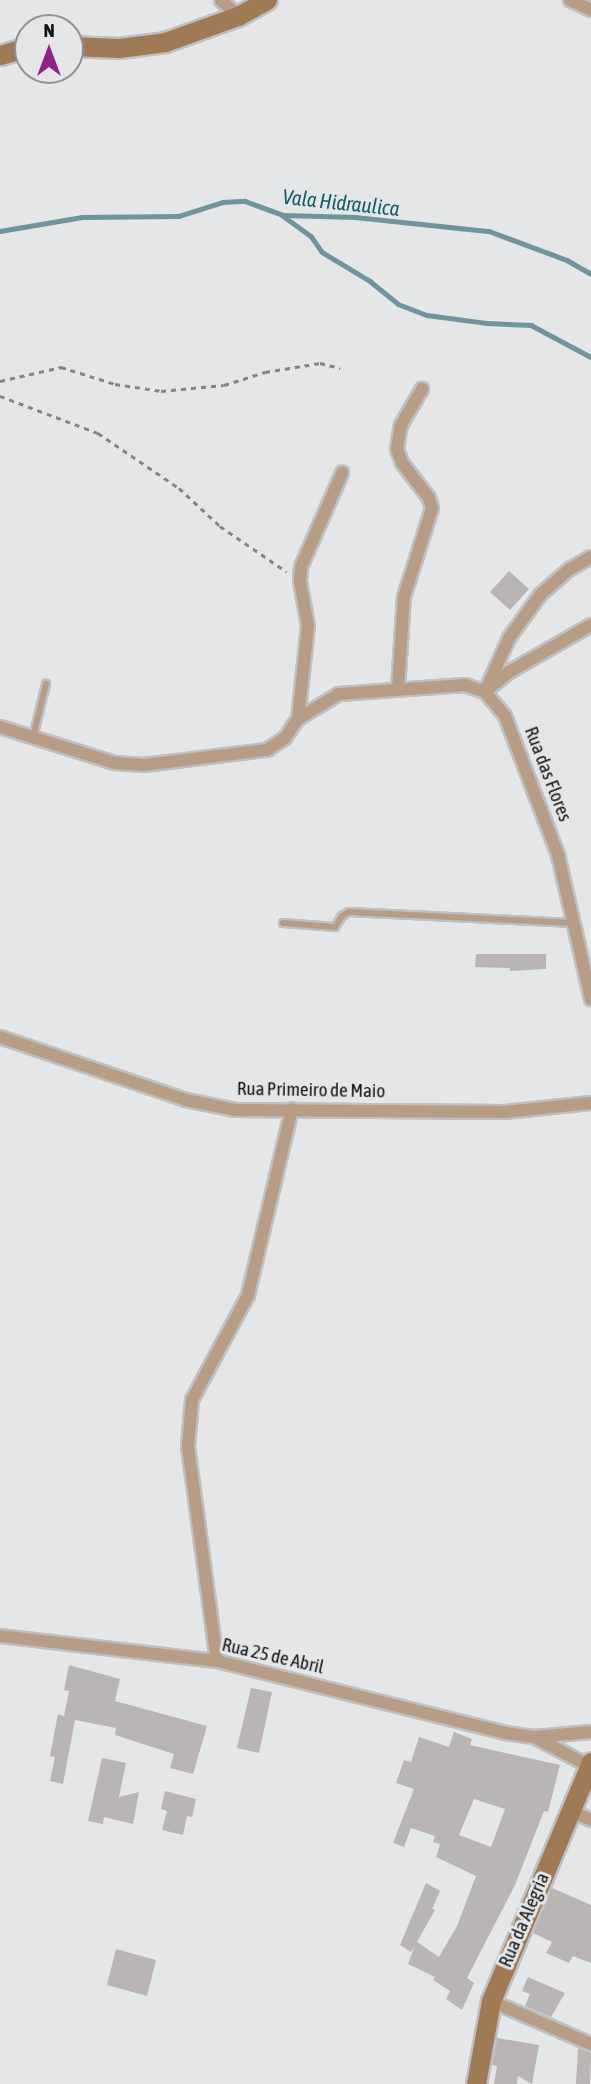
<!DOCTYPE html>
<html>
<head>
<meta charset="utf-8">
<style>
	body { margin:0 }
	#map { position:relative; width:591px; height:2084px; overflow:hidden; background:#e4e6e8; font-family:"Asap Condensed",sans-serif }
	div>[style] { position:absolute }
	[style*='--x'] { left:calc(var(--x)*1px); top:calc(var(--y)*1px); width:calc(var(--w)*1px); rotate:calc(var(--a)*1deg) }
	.stream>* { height:4.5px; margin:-2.25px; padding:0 2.25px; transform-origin:2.25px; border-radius:2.25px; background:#6f949c }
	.building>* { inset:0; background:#b9b5b4 }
	.path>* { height:2.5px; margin-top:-1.25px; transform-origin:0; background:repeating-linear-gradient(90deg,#848587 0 5px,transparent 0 10px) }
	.roads { filter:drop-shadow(2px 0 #bfc0c2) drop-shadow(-2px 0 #bfc0c2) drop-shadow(0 2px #bfc0c2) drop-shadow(0 -2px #bfc0c2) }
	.lane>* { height:6px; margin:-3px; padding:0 3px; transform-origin:3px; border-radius:3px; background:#b79d85 }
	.street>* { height:12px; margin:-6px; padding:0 6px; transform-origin:6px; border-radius:6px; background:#b79d85 }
	.secondary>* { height:19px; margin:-9.5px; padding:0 9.5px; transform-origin:9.5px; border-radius:9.5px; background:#a07a55 }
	span { translate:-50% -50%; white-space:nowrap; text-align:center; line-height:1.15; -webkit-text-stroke:6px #e4e6e8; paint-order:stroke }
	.street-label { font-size:19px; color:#151516 }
	.water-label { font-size:21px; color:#105f6b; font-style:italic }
	.north { position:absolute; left:14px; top:14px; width:70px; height:70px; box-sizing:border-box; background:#e4e6e8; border:2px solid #919294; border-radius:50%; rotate:0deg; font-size:19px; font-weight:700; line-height:28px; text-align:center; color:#151516 }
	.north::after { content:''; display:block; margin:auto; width:24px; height:32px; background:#8d2489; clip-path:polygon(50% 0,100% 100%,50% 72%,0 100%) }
</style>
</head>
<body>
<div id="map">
	<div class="stream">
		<div style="--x:282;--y:215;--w:36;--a:36"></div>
		<div style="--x:311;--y:236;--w:19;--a:55"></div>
		<div style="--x:322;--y:252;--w:56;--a:31.1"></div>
		<div style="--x:370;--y:281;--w:36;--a:39"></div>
		<div style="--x:398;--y:304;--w:31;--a:21"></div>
		<div style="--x:427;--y:315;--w:61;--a:7.6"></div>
		<div style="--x:487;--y:323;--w:44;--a:2.6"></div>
		<div style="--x:531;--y:325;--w:68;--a:28.1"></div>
		<div style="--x:0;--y:231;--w:83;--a:-9.7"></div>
		<div style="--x:82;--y:217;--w:97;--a:-0.6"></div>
		<div style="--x:179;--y:216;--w:46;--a:-17.7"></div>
		<div style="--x:223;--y:202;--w:22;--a:-3"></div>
		<div style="--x:245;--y:201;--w:40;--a:20.2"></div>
		<div style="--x:283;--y:215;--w:72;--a:1.6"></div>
		<div style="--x:355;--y:217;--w:135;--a:6"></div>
		<div style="--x:489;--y:231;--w:83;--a:20.4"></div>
		<div style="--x:567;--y:260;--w:28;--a:30"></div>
	</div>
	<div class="building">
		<div style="clip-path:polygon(509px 571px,529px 589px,510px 610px,490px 592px)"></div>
		<div style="clip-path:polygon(476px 954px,546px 954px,546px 969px,510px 971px,510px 968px,475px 967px)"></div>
		<div style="clip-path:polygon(69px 1665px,120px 1679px,115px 1701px,207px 1726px,193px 1774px,170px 1768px,174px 1754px,115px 1735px,116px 1728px,75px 1720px,63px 1784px,50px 1781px,55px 1757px,50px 1756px,58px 1714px,64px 1716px,69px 1691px,64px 1690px)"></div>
		<div style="clip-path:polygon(251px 1688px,272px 1692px,259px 1753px,237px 1748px)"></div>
		<div style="clip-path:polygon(evenodd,454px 1732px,472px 1739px,470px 1745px,560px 1765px,548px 1812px,544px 1811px,515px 1885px,467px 1978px,474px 1983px,462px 2010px,446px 1999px,450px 1991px,433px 1980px,435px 1977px,408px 1964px,415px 1945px,411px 1952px,400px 1945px,426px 1883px,440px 1891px,432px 1909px,435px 1910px,417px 1942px,439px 1957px,457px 1926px,476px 1876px,436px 1857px,440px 1844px,433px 1842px,435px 1836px,411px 1828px,404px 1847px,393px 1843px,414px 1789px,396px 1783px,404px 1760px,411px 1762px,419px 1737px,449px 1747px,454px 1732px,474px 1799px,505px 1809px,491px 1847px,459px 1835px,474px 1799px)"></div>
		<div style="clip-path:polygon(102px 1758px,126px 1763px,119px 1797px,139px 1792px,133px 1824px,104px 1817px,103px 1824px,88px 1821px)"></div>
		<div style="clip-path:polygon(165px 1791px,196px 1799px,192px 1817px,187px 1816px,183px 1835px,162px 1830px,167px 1811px,161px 1809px)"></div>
		<div style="clip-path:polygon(552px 1888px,591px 1905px,591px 1963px,573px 1956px,569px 1963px,546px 1953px,552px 1942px,533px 1933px)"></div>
		<div style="clip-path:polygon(116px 1949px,156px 1960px,147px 1996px,107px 1985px)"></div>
		<div style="clip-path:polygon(528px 1977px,565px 1993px,551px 2017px,525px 2006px,530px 1994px,522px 1991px)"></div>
		<div style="clip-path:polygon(497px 2038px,539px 2045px,532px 2084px,518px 2076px,517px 2084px,494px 2084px,497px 2066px,492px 2065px)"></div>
		<div style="clip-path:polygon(578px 2048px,591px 2053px,590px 2084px,576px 2084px)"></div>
	</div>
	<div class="path">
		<div style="--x:0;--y:381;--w:63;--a:-12.9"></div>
		<div style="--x:61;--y:367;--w:57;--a:17.5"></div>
		<div style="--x:115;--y:384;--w:47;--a:8.7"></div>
		<div style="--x:161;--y:391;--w:63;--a:-5.4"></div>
		<div style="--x:224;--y:385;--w:43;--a:-17.6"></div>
		<div style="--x:265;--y:372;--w:56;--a:-9.3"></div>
		<div style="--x:320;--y:363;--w:21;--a:14"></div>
		<div style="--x:0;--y:396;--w:105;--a:20.7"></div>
		<div style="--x:98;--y:433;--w:98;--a:34.2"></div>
		<div style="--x:179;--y:488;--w:56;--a:42.8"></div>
		<div style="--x:220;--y:526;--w:81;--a:34.5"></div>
	</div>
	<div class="roads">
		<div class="lane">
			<div style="--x:33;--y:737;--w:55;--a:-76.2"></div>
			<div style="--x:283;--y:923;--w:52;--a:4.4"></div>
			<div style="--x:335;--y:927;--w:13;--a:-58"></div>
			<div style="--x:342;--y:916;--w:8;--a:-30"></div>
			<div style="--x:349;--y:912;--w:225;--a:2.8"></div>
		</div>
		<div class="street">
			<div style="--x:221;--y:0;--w:23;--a:43"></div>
			<div style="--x:570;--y:0;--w:23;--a:25"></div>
			<div style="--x:398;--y:689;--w:92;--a:-86.3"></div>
			<div style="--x:404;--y:597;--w:93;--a:-72.5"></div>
			<div style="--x:432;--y:508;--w:10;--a:-107"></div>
			<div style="--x:429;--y:498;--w:44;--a:-127.6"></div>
			<div style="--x:402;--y:463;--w:15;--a:-110"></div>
			<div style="--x:397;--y:449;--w:24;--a:-81"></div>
			<div style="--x:401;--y:425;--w:42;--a:-59.7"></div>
			<div style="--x:488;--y:689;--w:27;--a:-39"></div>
			<div style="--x:509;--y:672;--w:95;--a:-29.8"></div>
			<div style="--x:485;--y:692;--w:59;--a:-66"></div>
			<div style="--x:509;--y:638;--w:54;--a:-54"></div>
			<div style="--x:541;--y:594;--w:38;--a:-41"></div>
			<div style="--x:570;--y:569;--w:24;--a:-30"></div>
			<div style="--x:298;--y:719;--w:94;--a:-83.9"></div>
			<div style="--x:308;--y:626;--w:46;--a:-100.1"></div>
			<div style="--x:300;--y:581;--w:14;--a:-86"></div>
			<div style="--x:301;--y:567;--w:103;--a:-66.4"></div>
			<div style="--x:0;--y:727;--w:121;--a:17.4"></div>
			<div style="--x:115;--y:763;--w:29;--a:4"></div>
			<div style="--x:144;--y:765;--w:124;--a:-7"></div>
			<div style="--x:267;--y:750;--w:22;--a:-34"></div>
			<div style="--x:285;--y:738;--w:23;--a:-56"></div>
			<div style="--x:298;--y:719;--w:48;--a:-31.4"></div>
			<div style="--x:339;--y:694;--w:126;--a:-4.1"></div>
			<div style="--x:465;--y:685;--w:21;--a:19"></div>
			<div style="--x:485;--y:692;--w:31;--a:50"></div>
			<div style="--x:505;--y:716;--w:149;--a:69.1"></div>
			<div style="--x:558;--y:855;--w:148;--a:77.1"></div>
			<div style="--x:0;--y:1037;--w:196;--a:18.7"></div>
			<div style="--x:186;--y:1100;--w:50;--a:11.5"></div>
			<div style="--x:235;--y:1110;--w:270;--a:0.4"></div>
			<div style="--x:505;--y:1112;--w:86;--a:-6"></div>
			<div style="--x:0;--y:1636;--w:218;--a:6.6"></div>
			<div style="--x:217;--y:1661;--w:297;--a:14"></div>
			<div style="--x:505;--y:1733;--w:29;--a:8"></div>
			<div style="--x:534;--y:1737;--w:57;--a:-5"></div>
			<div style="--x:217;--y:1661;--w:217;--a:-97.7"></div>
			<div style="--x:188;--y:1446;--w:46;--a:-85"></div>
			<div style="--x:192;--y:1400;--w:119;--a:-61.9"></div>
			<div style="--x:248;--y:1295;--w:191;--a:-76.7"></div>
			<div style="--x:534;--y:1737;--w:62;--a:27.8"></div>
			<div style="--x:571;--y:1811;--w:22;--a:24"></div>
			<div style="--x:491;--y:2001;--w:109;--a:23.3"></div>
		</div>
		<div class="secondary">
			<div style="--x:70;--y:46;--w:49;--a:2.3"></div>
			<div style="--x:119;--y:48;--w:46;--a:-7.4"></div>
			<div style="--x:165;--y:42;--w:77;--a:-19.6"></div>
			<div style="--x:238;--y:16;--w:33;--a:-29"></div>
			<div style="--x:0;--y:55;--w:29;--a:-16"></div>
			<div style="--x:476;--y:2084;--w:84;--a:-79.8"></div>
			<div style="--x:491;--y:2001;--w:259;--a:-67.3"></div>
		</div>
	</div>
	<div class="street-label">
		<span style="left:548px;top:774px;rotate:69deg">Rua das Flores</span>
		<span style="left:311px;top:1090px;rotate:1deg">Rua Primeiro de Maio</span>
		<span style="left:273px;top:1656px;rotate:13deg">Rua 25 de Abril</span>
		<span style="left:524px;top:1920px;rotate:-67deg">Rua da Alegria</span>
	</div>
	<div class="water-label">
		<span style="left:341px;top:202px;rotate:6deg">Vala Hidraulica</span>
	</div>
	<div class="north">N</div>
</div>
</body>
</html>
